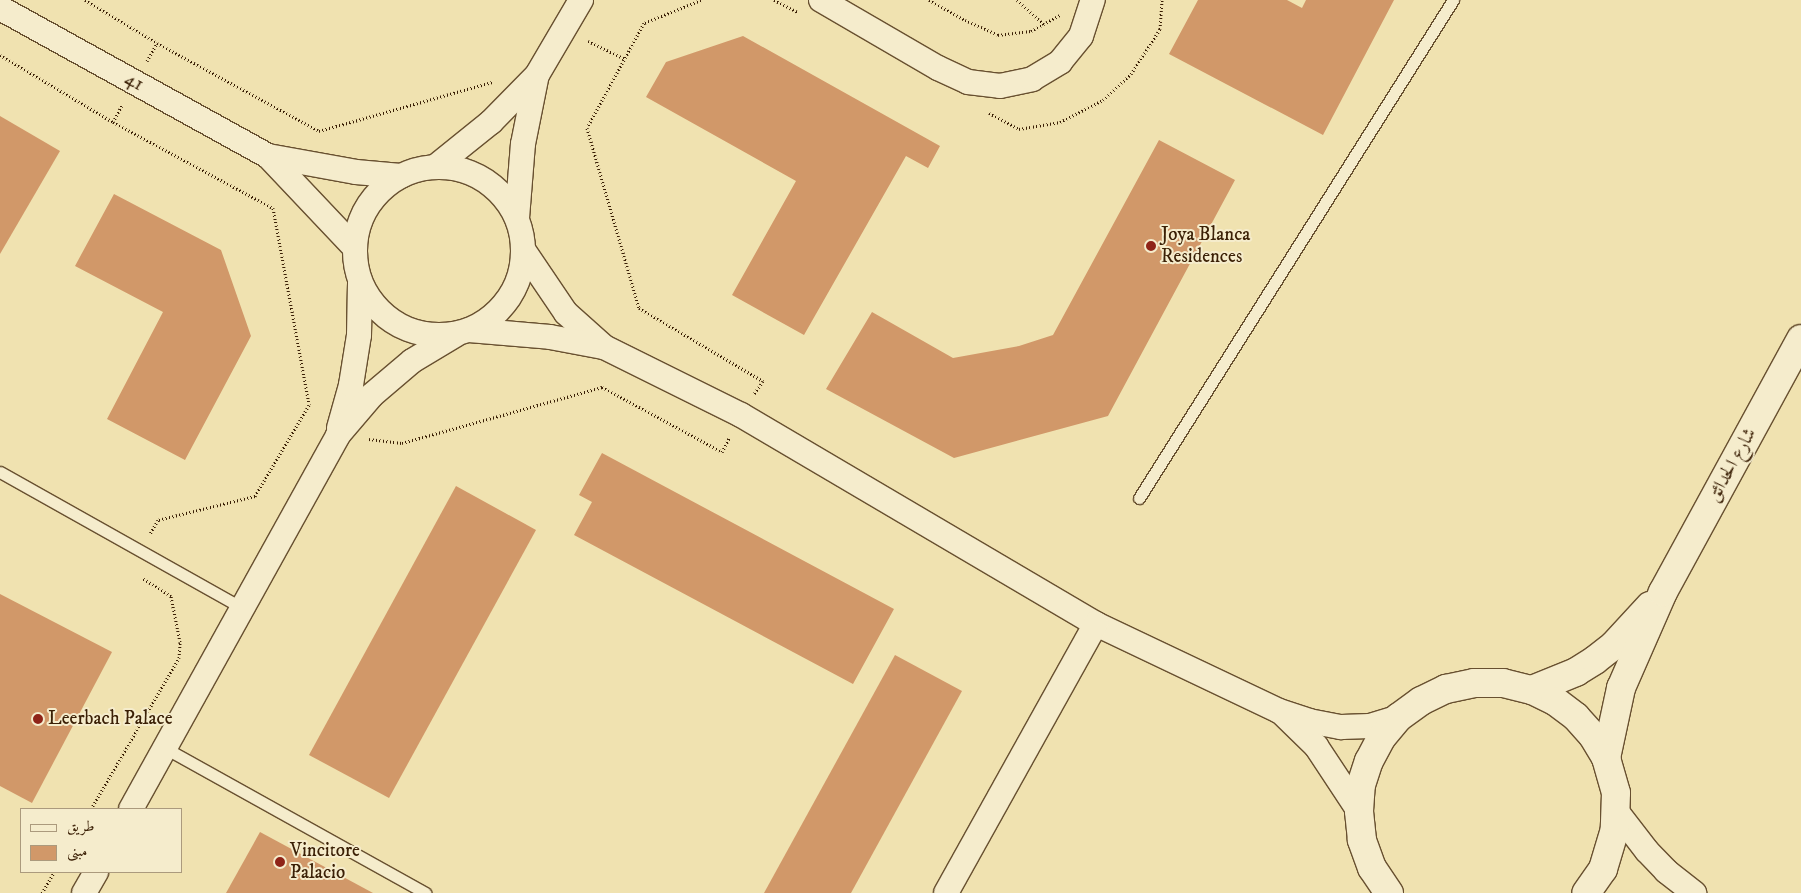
<!DOCTYPE html>
<html>
<head>
<meta charset="utf-8">
<style>
	body { margin:0 }
	#map { position:relative; width:1801px; height:893px; overflow:hidden; background:#f0e2b0; font-family:"IM FELL DW Pica",Amiri,serif }
	div>[style] { position:absolute }
	[style*='--x'] { left:calc(var(--x)*1px); top:calc(var(--y)*1px); width:calc(var(--w)*1px); rotate:calc(var(--a)*1deg) }
	.building>* { inset:0; background:#d19869 }
	.path>* { height:3px; margin-top:-1.5px; transform-origin:0; background:repeating-linear-gradient(90deg,#3b2006 0 1px,transparent 0 3.5px) }
	.roads { filter:drop-shadow(1px 0 #685030) drop-shadow(-1px 0 #685030) drop-shadow(0 1px #685030) drop-shadow(0 -1px #685030) }
	.lane>* { height:11px; margin:-5.5px; padding:0 5.5px; transform-origin:5.5px; border-radius:5.5px; background:#f5eccc }
	.street>* { height:24px; margin:-12px; padding:0 12px; transform-origin:12px; border-radius:12px; background:#f5eccc }
	.street>.ring { margin:-12px; padding:0; box-sizing:content-box; background:none; border:24px solid #f5eccc; border-radius:50% }
	.secondary>* { height:28px; margin:-14px; padding:0 14px; transform-origin:14px; border-radius:14px; background:#f5eccc }
	.dots>* { width:14px; height:14px; translate:-50% -50%; box-sizing:border-box; border:2px solid #f5eccc; border-radius:50% }
	span { translate:-50% -50%; white-space:nowrap; text-align:center; line-height:1.15; -webkit-text-stroke:4px #f5eccc; paint-order:stroke }
	.street-label { font-size:19px; color:#3b2006 }
	.poi-label { font-size:19px; color:#3b2006 }
	.left { translate:0 -50%; text-align:left }
	.legend { position:absolute; left:20px; top:808px; width:162px; height:65px; box-sizing:border-box; background:#f5eccc; border:1px solid #ab9a7d; margin:0; padding:6px 9px; list-style:none; font-size:15px; color:#3b2006 }
	.legend li { display:flex; align-items:center; gap:10px; height:25px }
	.legend b { width:25px; border:1px solid #ab9a7d }
</style>
</head>
<body>
<div id="map">
	<div class="building">
		<div style="clip-path:polygon(1198px 0,1287px 0,1302px 8px,1306px 0,1394px 0,1323px 135px,1169px 54px)"></div>
		<div style="clip-path:polygon(743px 36px,940px 146px,928px 168px,906px 156px,804px 335px,732px 295px,796px 181px,646px 97px,666px 62px)"></div>
		<div style="clip-path:polygon(0 116px,60px 151px,0 254px)"></div>
		<div style="clip-path:polygon(1159px 140px,1235px 180px,1108px 416px,954px 458px,826px 389px,872px 312px,953px 358px,1019px 346px,1053px 335px)"></div>
		<div style="clip-path:polygon(114px 194px,221px 250px,251px 336px,185px 460px,107px 419px,163px 312px,75px 266px)"></div>
		<div style="clip-path:polygon(602px 453px,894px 609px,853px 684px,574px 535px,592px 502px,579px 495px)"></div>
		<div style="clip-path:polygon(456px 486px,536px 530px,389px 798px,309px 755px)"></div>
		<div style="clip-path:polygon(0 594px,112px 652px,32px 803px,0 786px)"></div>
		<div style="clip-path:polygon(895px 655px,962px 691px,851px 893px,764px 893px)"></div>
		<div style="clip-path:polygon(260px 832px,373px 893px,226px 893px)"></div>
	</div>
	<div class="path">
		<div style="--x:85;--y:0;--w:84;--a:30.8"></div>
		<div style="--x:701;--y:0;--w:61;--a:158"></div>
		<div style="--x:644;--y:23;--w:119;--a:118.5"></div>
		<div style="--x:587;--y:128;--w:187;--a:73.9"></div>
		<div style="--x:639;--y:308;--w:144;--a:30.5"></div>
		<div style="--x:763;--y:381;--w:16;--a:125"></div>
		<div style="--x:774;--y:0;--w:27;--a:27"></div>
		<div style="--x:929;--y:0;--w:41;--a:29.1"></div>
		<div style="--x:965;--y:20;--w:36;--a:24"></div>
		<div style="--x:998;--y:35;--w:33;--a:-7"></div>
		<div style="--x:1031;--y:31;--w:33;--a:-29"></div>
		<div style="--x:1017;--y:0;--w:36;--a:42"></div>
		<div style="--x:588;--y:41;--w:41;--a:25.9"></div>
		<div style="--x:0;--y:55;--w:131;--a:30.7"></div>
		<div style="--x:113;--y:122;--w:182;--a:28.3"></div>
		<div style="--x:273;--y:208;--w:200;--a:79.6"></div>
		<div style="--x:309;--y:405;--w:106;--a:120.7"></div>
		<div style="--x:255;--y:496;--w:100;--a:166.1"></div>
		<div style="--x:158;--y:520;--w:16;--a:120"></div>
		<div style="--x:147;--y:61;--w:21;--a:-61"></div>
		<div style="--x:157;--y:43;--w:184;--a:28.5"></div>
		<div style="--x:319;--y:131;--w:180;--a:-15.8"></div>
		<div style="--x:989;--y:113;--w:34;--a:28"></div>
		<div style="--x:1019;--y:129;--w:42;--a:-9.7"></div>
		<div style="--x:1060;--y:122;--w:48;--a:-27.1"></div>
		<div style="--x:1103;--y:100;--w:38;--a:-43"></div>
		<div style="--x:1131;--y:74;--w:54;--a:-57.2"></div>
		<div style="--x:1160;--y:29;--w:29;--a:-86"></div>
		<div style="--x:113;--y:122;--w:19;--a:-62"></div>
		<div style="--x:369;--y:439;--w:33;--a:7"></div>
		<div style="--x:402;--y:443;--w:208;--a:-15.6"></div>
		<div style="--x:602;--y:387;--w:136;--a:28.4"></div>
		<div style="--x:722;--y:452;--w:16;--a:-63"></div>
		<div style="--x:91;--y:809;--w:175;--a:-59.8"></div>
		<div style="--x:179;--y:658;--w:16;--a:-86"></div>
		<div style="--x:180;--y:642;--w:47;--a:-101.1"></div>
		<div style="--x:171;--y:596;--w:34;--a:-148"></div>
		<div style="--x:42;--y:893;--w:24;--a:-60"></div>
	</div>
	<div class="roads">
		<div class="lane">
			<div style="--x:0;--y:472;--w:278;--a:29.3"></div>
			<div style="--x:1139;--y:498;--w:589;--a:-57.77"></div>
			<div style="--x:165;--y:748;--w:298;--a:29.1"></div>
		</div>
		<div class="street">
			<div style="--x:821;--y:0;--w:135;--a:30.2"></div>
			<div style="--x:938;--y:68;--w:33;--a:25"></div>
			<div style="--x:968;--y:82;--w:32;--a:7"></div>
			<div style="--x:1000;--y:86;--w:33;--a:-12"></div>
			<div style="--x:1032;--y:79;--w:33;--a:-31"></div>
			<div style="--x:1060;--y:62;--w:33;--a:-51"></div>
			<div style="--x:1081;--y:36;--w:38;--a:-72"></div>
			<div style="--x:0;--y:8;--w:306;--a:28.9"></div>
			<div style="--x:268;--y:156;--w:125;--a:46.6"></div>
			<div style="--x:268;--y:156;--w:89;--a:10.3"></div>
			<div style="--x:356;--y:172;--w:45;--a:5.1"></div>
			<div class="ring" style="left:355px;top:167px;width:144px;height:144px"></div>
			<div style="--x:435;--y:167;--w:72;--a:-38.8"></div>
			<div style="--x:491;--y:122;--w:66;--a:-45.6"></div>
			<div style="--x:537;--y:75;--w:87;--a:-59.6"></div>
			<div style="--x:517;--y:218;--w:74;--a:-85.4"></div>
			<div style="--x:523;--y:144;--w:66;--a:-78.7"></div>
			<div style="--x:524;--y:251;--w:75;--a:55.9"></div>
			<div style="--x:566;--y:313;--w:51;--a:41.8"></div>
			<div style="--x:604;--y:347;--w:153;--a:26.4"></div>
			<div style="--x:741;--y:415;--w:412;--a:30.5"></div>
			<div style="--x:1096;--y:624;--w:203;--a:25.4"></div>
			<div style="--x:1279;--y:711;--w:32;--a:18"></div>
			<div style="--x:1309;--y:721;--w:33;--a:11"></div>
			<div style="--x:1341;--y:727;--w:29;--a:-2"></div>
			<div style="--x:1370;--y:726;--w:30;--a:-17"></div>
			<div style="--x:469;--y:330;--w:81;--a:4.9"></div>
			<div style="--x:550;--y:337;--w:54;--a:10.7"></div>
			<div style="--x:339;--y:428;--w:45;--a:-74.4"></div>
			<div style="--x:351;--y:385;--w:51;--a:-80.9"></div>
			<div style="--x:359;--y:335;--w:52;--a:-88.9"></div>
			<div style="--x:1284;--y:715;--w:45;--a:44.1"></div>
			<div style="--x:1316;--y:746;--w:78;--a:56.5"></div>
			<div style="--x:131;--y:809;--w:427;--a:-61"></div>
			<div style="--x:338;--y:435;--w:52;--a:-49.6"></div>
			<div style="--x:372;--y:395;--w:52;--a:-40.4"></div>
			<div style="--x:412;--y:361;--w:52;--a:-31"></div>
			<div style="--x:1617;--y:812;--w:49;--a:52.4"></div>
			<div style="--x:1647;--y:851;--w:28;--a:46"></div>
			<div style="--x:1666;--y:871;--w:36;--a:38"></div>
			<div style="--x:84;--y:893;--w:24;--a:-60"></div>
			<div style="--x:946;--y:893;--w:308;--a:-60.9"></div>
		</div>
		<div class="secondary">
			<div style="--x:1532;--y:690;--w:48;--a:-22.2"></div>
			<div style="--x:1576;--y:672;--w:22;--a:-32"></div>
			<div style="--x:1595;--y:660;--w:24;--a:-38"></div>
			<div style="--x:1614;--y:645;--w:53;--a:-47.3"></div>
			<div style="--x:1606;--y:758;--w:72;--a:-77.9"></div>
			<div style="--x:1621;--y:688;--w:105;--a:-66.4"></div>
			<div style="--x:1663;--y:592;--w:288;--a:-61.4"></div>
			<div style="--x:1389;--y:893;--w:30;--a:-124"></div>
			<div style="--x:1372;--y:868;--w:30;--a:-110"></div>
			<div style="--x:1362;--y:840;--w:29;--a:-96"></div>
			<div style="--x:1359;--y:811;--w:26;--a:-86"></div>
			<div style="--x:1361;--y:785;--w:25;--a:-72"></div>
			<div style="--x:1369;--y:761;--w:27;--a:-62"></div>
			<div style="--x:1382;--y:737;--w:26;--a:-50"></div>
			<div style="--x:1399;--y:717;--w:27;--a:-36"></div>
			<div style="--x:1421;--y:701;--w:28;--a:-26"></div>
			<div style="--x:1446;--y:689;--w:29;--a:-12"></div>
			<div style="--x:1474;--y:683;--w:29;--a:0"></div>
			<div style="--x:1503;--y:683;--w:30;--a:14"></div>
			<div style="--x:1532;--y:690;--w:25;--a:26"></div>
			<div style="--x:1555;--y:701;--w:26;--a:37"></div>
			<div style="--x:1576;--y:717;--w:25;--a:48"></div>
			<div style="--x:1593;--y:736;--w:26;--a:59"></div>
			<div style="--x:1606;--y:758;--w:36;--a:74"></div>
			<div style="--x:1616;--y:793;--w:36;--a:92"></div>
			<div style="--x:1615;--y:829;--w:42;--a:106.7"></div>
			<div style="--x:1603;--y:869;--w:29;--a:125"></div>
		</div>
	</div>
	<div class="dots">
		<div style="left:1151px;top:246px;background:#8f2418"></div>
		<div style="left:38px;top:719px;background:#8f2418"></div>
		<div style="left:280px;top:862px;background:#8f2418"></div>
	</div>
	<div class="street-label">
		<span style="left:134px;top:82px;rotate:29deg">41</span>
		<span style="left:1732px;top:465px;rotate:-61deg">شارع الحدائق</span>
	</div>
	<div class="poi-label">
		<span class="left" style="left:1161px;top:246px">Joya Blanca<br>Residences</span>
		<span class="left" style="left:48px;top:719px">Leerbach Palace</span>
		<span class="left" style="left:290px;top:862px">Vincitore<br>Palacio</span>
	</div>
	<ul class="legend">
	<li><b style="height:6px;background:#f5eccc"></b>طريق</li>
	<li><b style="height:14px;background:#d19869"></b>مبنى</li>
	</ul>
</div>
</body>
</html>
